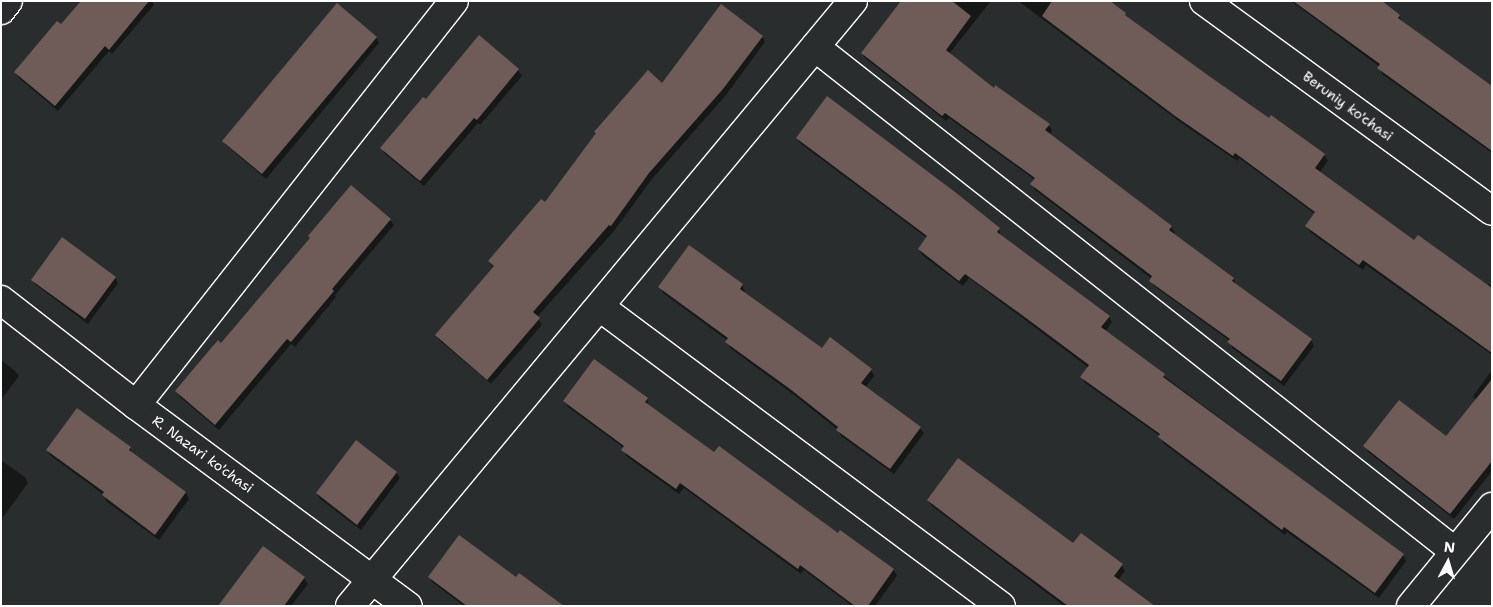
<!DOCTYPE html>
<html>
<head>
<meta charset="utf-8">
<style>
	body { margin:0 }
	#map { position:relative; width:1493px; height:607px; overflow:hidden; background:#2a2d2e; font-family:"Shantell Sans",sans-serif }
	div>[style] { position:absolute }
	[style*='--x'] { left:calc(var(--x)*1px); top:calc(var(--y)*1px); width:calc(var(--w)*1px); rotate:calc(var(--a)*1deg) }
	.shadow>* { inset:0; background:#0007 }
	.building>* { inset:0; background:#6f5c59 }
	.roads { filter:drop-shadow(1px 0 #fff) drop-shadow(-1px 0 #fff) drop-shadow(0 1px #fff) drop-shadow(0 -1px #fff) }
	.street>* { height:28px; margin:-14px; padding:0 14px; transform-origin:14px; border-radius:14px; background:#2a2d2e }
	.secondary>* { height:28px; margin:-14px; padding:0 14px; transform-origin:14px; border-radius:14px; background:#2a2d2e }
	span { translate:-50% -50%; white-space:nowrap; text-align:center; line-height:1.15; -webkit-text-stroke:4px #2a2d2e; paint-order:stroke }
	.street-label { font-size:14px; color:#fff }
	.frame { position:absolute; inset:0; border:2px solid #fff; pointer-events:none }
	.north { position:absolute; left:1423px; top:537px; width:50px; height:50px; -webkit-text-stroke:4px #2a2d2e; paint-order:stroke; rotate:6deg; font-size:14px; font-weight:700; line-height:20px; text-align:center; color:#fff }
	.north::after { content:''; display:block; margin:auto; width:18px; height:22px; background:#fff; clip-path:polygon(50% 0,100% 100%,50% 72%,0 100%) }
</style>
</head>
<body>
<div id="map">
	<div class="shadow">
		<div style="clip-path:polygon(82px 1px,152px 1px,154px 5px,112px 54px,109px 51px,58px 111px,19px 78px,16px 73px)"></div>
		<div style="clip-path:polygon(903px 1px,991px 1px,949px 54px,994px 89px,1049px 125px,1052px 131px,1049px 135px,1171px 227px,1175px 232px,1173px 234px,1233px 278px,1236px 285px,1311px 340px,1314px 346px,1284px 386px,1232px 348px,1230px 341px,1154px 286px,1151px 281px,1152px 279px,1035px 190px,1032px 184px,1035px 180px,949px 118px,946px 121px,865px 58px,862px 53px)"></div>
		<div style="clip-path:polygon(1018px 1px,1106px 1px,1269px 120px,1324px 155px,1328px 161px,1319px 173px,1415px 242px,1487px 286px,1489px 284px,1492px 286px,1492px 355px,1366px 265px,1363px 270px,1310px 232px,1307px 226px,1315px 214px,1239px 158px,1237px 161px,1180px 122px)"></div>
		<div style="clip-path:polygon(1291px 1px,1380px 1px,1399px 16px,1402px 21px,1492px 88px,1492px 153px,1382px 74px,1380px 67px)"></div>
		<div style="clip-path:polygon(762px 36px,765px 42px,726px 95px,652px 179px,614px 231px,537px 317px,542px 325px,491px 384px,440px 341px,436px 335px,494px 268px,489px 261px,545px 204px)"></div>
		<div style="clip-path:polygon(376px 37px,379px 43px,266px 179px,227px 146px,223px 141px)"></div>
		<div style="clip-path:polygon(479px 37px,518px 70px,522px 76px,480px 125px,478px 123px,424px 186px,385px 154px,382px 148px,426px 101px)"></div>
		<div style="clip-path:polygon(797px 139px,999px 229px,1001px 236px,1109px 316px,1112px 322px,1105px 332px,1403px 555px,1406px 561px,1379px 598px,1287px 532px,1285px 535px,1163px 443px,1160px 436px,1085px 383px,1082px 377px,1089px 368px,969px 278px,963px 286px,922px 255px,919px 249px,927px 238px,801px 144px)"></div>
		<div style="clip-path:polygon(390px 220px,394px 225px,335px 295px,336px 297px,295px 347px,291px 344px,219px 430px,180px 397px,176px 391px,221px 345px)"></div>
		<div style="clip-path:polygon(115px 277px,118px 283px,88px 324px,36px 285px,32px 280px)"></div>
		<div style="clip-path:polygon(742px 285px,745px 291px,744px 293px,822px 350px,871px 370px,874px 376px,865px 388px,920px 428px,924px 433px,894px 474px,841px 436px,838px 430px,794px 395px,730px 348px,728px 341px,663px 293px,660px 287px)"></div>
		<div style="clip-path:polygon(1px 360px,15px 371px,19px 376px,1px 400px)"></div>
		<div style="clip-path:polygon(1492px 370px,1492px 471px,1454px 519px,1368px 452px,1365px 446px,1446px 438px,1476px 401px,1473px 396px)"></div>
		<div style="clip-path:polygon(647px 399px,649px 406px,714px 454px,838px 535px,840px 532px,894px 570px,897px 576px,875px 606px,852px 606px,804px 570px,801px 574px,684px 488px,679px 494px,626px 456px,624px 448px,568px 407px,565px 401px)"></div>
		<div style="clip-path:polygon(130px 448px,133px 455px,186px 493px,189px 499px,159px 540px,106px 501px,104px 495px,51px 456px,47px 450px)"></div>
		<div style="clip-path:polygon(1px 460px,25px 477px,28px 483px,1px 520px)"></div>
		<div style="clip-path:polygon(396px 472px,400px 478px,361px 530px,320px 499px,317px 493px)"></div>
		<div style="clip-path:polygon(928px 500px,1073px 545px,1122px 565px,1125px 571px,1118px 580px,1155px 606px,1064px 606px,932px 506px)"></div>
		<div style="clip-path:polygon(263px 548px,304px 578px,308px 584px,291px 606px,228px 606px)"></div>
		<div style="clip-path:polygon(429px 577px,517px 579px,562px 606px,464px 606px,433px 583px)"></div>
	</div>
	<div class="building">
		<div style="clip-path:polygon(81px 1px,149px 1px,109px 50px,105px 46px,55px 106px,14px 72px,57px 21px,61px 24px)"></div>
		<div style="clip-path:polygon(901px 1px,952px 1px,971px 16px,946px 50px,994px 88px,995px 85px,1050px 124px,1045px 130px,1172px 226px,1169px 230px,1234px 278px,1232px 281px,1312px 339px,1281px 381px,1227px 342px,1230px 339px,1149px 281px,1152px 276px,1030px 184px,1035px 178px,945px 113px,942px 116px,861px 53px)"></div>
		<div style="clip-path:polygon(1052px 1px,1110px 1px,1126px 13px,1125px 15px,1209px 76px,1269px 118px,1271px 115px,1325px 154px,1315px 168px,1414px 240px,1418px 235px,1492px 288px,1492px 353px,1363px 260px,1359px 265px,1305px 226px,1315px 212px,1235px 153px,1233px 156px,1175px 116px,1042px 16px)"></div>
		<div style="clip-path:polygon(1293px 1px,1382px 1px,1400px 15px,1398px 18px,1492px 86px,1492px 151px,1377px 68px,1380px 64px)"></div>
		<div style="clip-path:polygon(337px 3px,377px 37px,262px 174px,222px 141px)"></div>
		<div style="clip-path:polygon(721px 4px,763px 36px,723px 89px,649px 173px,611px 226px,609px 225px,533px 312px,540px 318px,487px 380px,435px 335px,494px 266px,488px 261px,541px 199px,545px 202px,596px 133px,594px 132px,648px 70px,662px 83px)"></div>
		<div style="clip-path:polygon(479px 35px,519px 69px,477px 120px,474px 118px,420px 181px,380px 148px,423px 97px,426px 99px)"></div>
		<div style="clip-path:polygon(827px 96px,955px 192px,1000px 228px,997px 232px,1110px 316px,1101px 327px,1165px 374px,1163px 377px,1404px 554px,1375px 593px,1284px 527px,1282px 530px,1158px 437px,1160px 434px,1080px 377px,1089px 365px,1026px 318px,965px 274px,959px 281px,918px 249px,927px 236px,796px 138px)"></div>
		<div style="clip-path:polygon(351px 185px,391px 219px,332px 289px,334px 291px,291px 342px,287px 339px,215px 425px,175px 391px,218px 340px,221px 343px,310px 238px,308px 236px)"></div>
		<div style="clip-path:polygon(62px 237px,116px 277px,85px 319px,31px 280px)"></div>
		<div style="clip-path:polygon(689px 245px,743px 284px,740px 289px,822px 348px,830px 337px,872px 369px,861px 383px,921px 427px,890px 469px,836px 430px,838px 427px,790px 389px,725px 342px,728px 338px,658px 287px)"></div>
		<div style="clip-path:polygon(594px 359px,648px 398px,645px 402px,714px 452px,719px 446px,838px 533px,840px 530px,894px 569px,868px 606px,855px 606px,800px 565px,798px 569px,680px 483px,676px 489px,621px 450px,624px 446px,563px 401px)"></div>
		<div style="clip-path:polygon(1492px 379px,1492px 461px,1450px 514px,1363px 446px,1399px 400px,1446px 436px)"></div>
		<div style="clip-path:polygon(77px 408px,131px 447px,129px 450px,186px 492px,155px 535px,102px 495px,104px 492px,46px 450px)"></div>
		<div style="clip-path:polygon(356px 440px,397px 472px,357px 525px,316px 493px)"></div>
		<div style="clip-path:polygon(958px 458px,1073px 543px,1081px 533px,1123px 564px,1114px 576px,1155px 606px,1068px 606px,982px 542px,927px 500px)"></div>
		<div style="clip-path:polygon(459px 535px,516px 577px,519px 573px,564px 606px,467px 606px,428px 577px)"></div>
		<div style="clip-path:polygon(263px 546px,305px 577px,284px 606px,218px 606px)"></div>
	</div>
	<div class="roads">
		<div class="street">
			<div style="--x:1;--y:10;--w:11;--a:-52"></div>
			<div style="--x:815;--y:47;--w:814;--a:38.26"></div>
			<div style="--x:1;--y:300;--w:171;--a:37.9"></div>
			<div style="--x:136;--y:405;--w:338;--a:36.5"></div>
			<div style="--x:600;--y:307;--w:500;--a:36.71"></div>
			<div style="--x:136;--y:405;--w:514;--a:-51.79"></div>
			<div style="--x:350;--y:606;--w:787;--a:-50.26"></div>
			<div style="--x:1411;--y:606;--w:128;--a:-50.7"></div>
		</div>
		<div class="secondary">
			<div style="--x:1204;--y:1;--w:356;--a:36.1"></div>
		</div>
	</div>
	<div class="street-label">
		<span style="left:1348px;top:106px;rotate:36deg">Beruniy ko'chasi</span>
		<span style="left:203px;top:454px;rotate:36deg">R. Nazari ko'chasi</span>
	</div>
	<div class="frame"></div>
	<div class="north">N</div>
</div>
</body>
</html>
